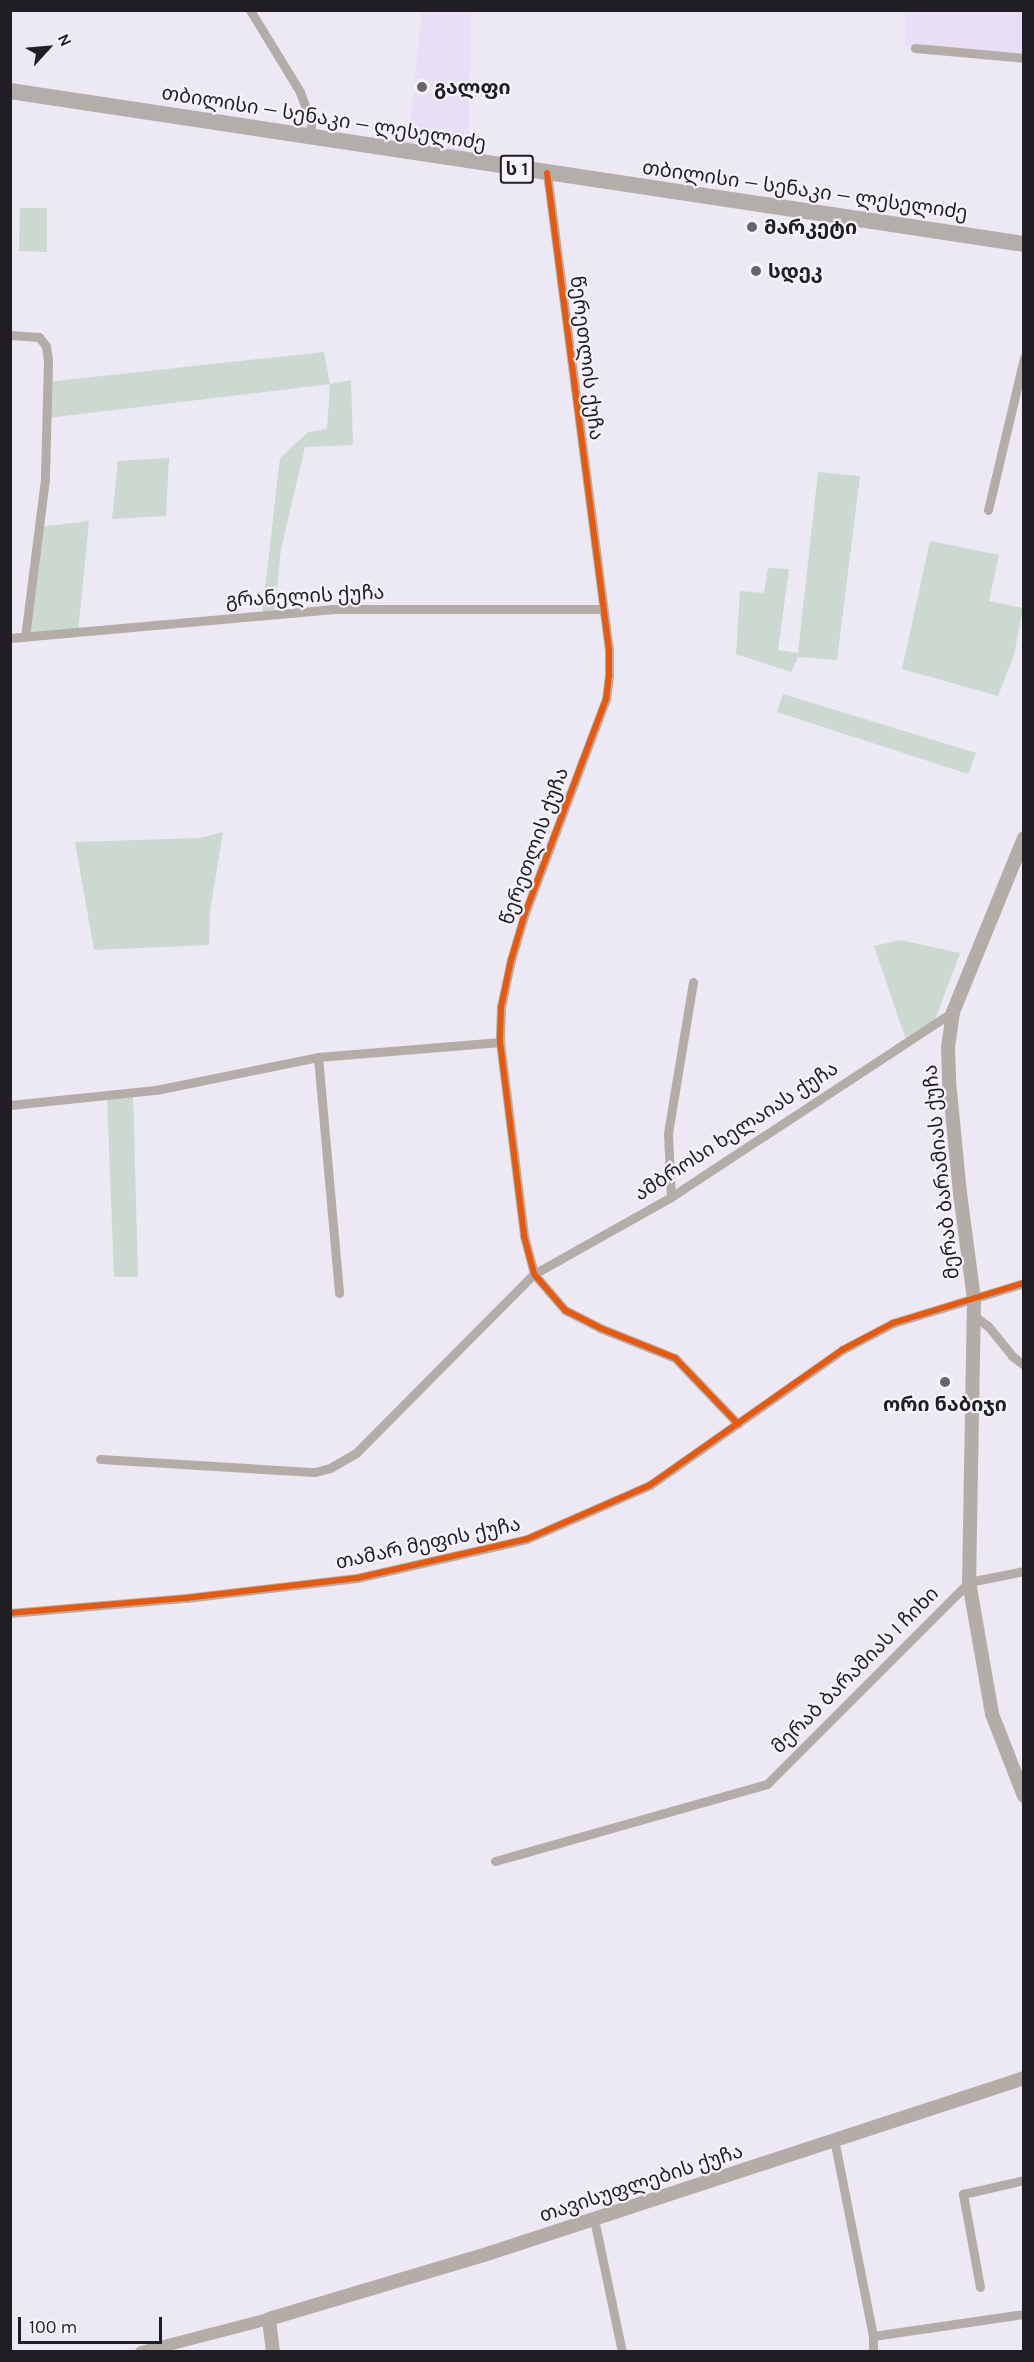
<!DOCTYPE html>
<html>
<head>
<meta charset="utf-8">
<style>
	body { margin:0 }
	#map { position:relative; width:1034px; height:2362px; overflow:hidden; background:#ece8f4; font-family:Karla,"Noto Sans Georgian",sans-serif }
	div>[style] { position:absolute }
	[style*='--x'] { left:calc(var(--x)*1px); top:calc(var(--y)*1px); width:calc(var(--w)*1px); rotate:calc(var(--a)*1deg) }
	.built>* { inset:0; background:#e7dff5 }
	.green>* { inset:0; background:#cbd9d0 }
	.minor>* { height:9px; margin:-4.5px; padding:0 4.5px; transform-origin:4.5px; border-radius:4.5px; background:#b4aca7 }
	.tertiary>* { height:12px; margin:-6px; padding:0 6px; transform-origin:6px; border-radius:6px; background:#b4aca7 }
	.secondary>* { height:14px; margin:-7px; padding:0 7px; transform-origin:7px; border-radius:7px; background:#b4aca6 }
	.trunk>* { height:16px; margin:-8px; padding:0 8px; transform-origin:8px; border-radius:8px; background:#b4aeab }
	.cycleway>* { height:6px; margin:-3px; padding:0 3px; transform-origin:3px; border-radius:3px; background:#e8590c }
	.dots>* { width:16px; height:16px; translate:-50% -50%; box-sizing:border-box; border:3px solid #f6f3fc; border-radius:50% }
	span { translate:-50% -50%; white-space:nowrap; text-align:center; line-height:1.15; -webkit-text-stroke:4.5px #f6f3fc; paint-order:stroke }
	.shield-label span { padding:2px 4px; background:#f6f3fc; border:2px solid; border-radius:4px; -webkit-text-stroke-width:0 }
	.shield-label { font-size:18px; color:#201d25; font-weight:700 }
	.poi-label { font-size:20px; color:#201d25; font-weight:700 }
	.left { translate:0 -50%; text-align:left }
	.street-label { font-size:20px; color:#201d25 }
	.frame { position:absolute; inset:0; border:12px solid #201d25; pointer-events:none }
	.north { position:absolute; left:18px; top:18px; width:60px; height:60px; -webkit-text-stroke:4px #f6f3fc; paint-order:stroke; rotate:64deg; font-size:16px; font-weight:700; line-height:24px; text-align:center; color:#201d25 }
	.north::after { content:''; display:block; margin:auto; width:21px; height:27px; background:#201d25; clip-path:polygon(50% 0,100% 100%,50% 72%,0 100%) }
	.scale { position:absolute; left:18px; top:2317px; width:144px; height:27px; box-sizing:border-box; border:3px solid #201d25; border-top:0; padding-left:8px; font-size:18px; line-height:21px; white-space:nowrap; color:#201d25; -webkit-text-stroke:4px #f6f3fc; paint-order:stroke }
</style>
</head>
<body>
<div id="map">
	<div class="built">
		<div style="clip-path:polygon(422px 11px,471px 11px,468px 161px,407px 152px)"></div>
		<div style="clip-path:polygon(905px 11px,1023px 11px,1023px 58px,905px 46px)"></div>
	</div>
	<div class="green">
		<div style="clip-path:polygon(20px 208px,47px 208px,47px 252px,19px 251px)"></div>
		<div style="clip-path:polygon(324px 352px,330px 384px,351px 380px,353px 445px,305px 447px,281px 549px,274px 614px,262px 615px,280px 458px,308px 432px,327px 429px,330px 384px,47px 418px,47px 382px)"></div>
		<div style="clip-path:polygon(169px 458px,166px 516px,112px 519px,118px 461px)"></div>
		<div style="clip-path:polygon(818px 472px,860px 476px,837px 660px,798px 657px,791px 672px,736px 654px,740px 591px,764px 593px,768px 568px,789px 569px,778px 650px,798px 653px)"></div>
		<div style="clip-path:polygon(89px 521px,78px 632px,25px 637px,39px 527px)"></div>
		<div style="clip-path:polygon(930px 541px,999px 555px,989px 601px,1023px 608px,1014px 655px,998px 696px,902px 669px)"></div>
		<div style="clip-path:polygon(783px 694px,976px 753px,968px 774px,777px 712px)"></div>
		<div style="clip-path:polygon(223px 832px,210px 911px,209px 945px,94px 950px,75px 842px,200px 838px)"></div>
		<div style="clip-path:polygon(900px 940px,960px 953px,933px 1025px,907px 1043px,874px 946px)"></div>
		<div style="clip-path:polygon(133px 1092px,138px 1277px,114px 1277px,107px 1095px)"></div>
	</div>
	<div class="minor">
		<div style="--x:250;--y:10;--w:96;--a:58.6"></div>
		<div style="--x:300;--y:92;--w:32;--a:70"></div>
		<div style="--x:311;--y:122;--w:15;--a:90"></div>
		<div style="--x:915;--y:48;--w:109;--a:5.2"></div>
		<div style="--x:547;--y:173;--w:480;--a:82.6"></div>
		<div style="--x:609;--y:649;--w:26;--a:90"></div>
		<div style="--x:609;--y:675;--w:24;--a:97"></div>
		<div style="--x:606;--y:699;--w:229;--a:110.7"></div>
		<div style="--x:525;--y:913;--w:49;--a:106.6"></div>
		<div style="--x:511;--y:960;--w:48;--a:102"></div>
		<div style="--x:501;--y:1007;--w:35;--a:92"></div>
		<div style="--x:500;--y:1042;--w:195;--a:82.9"></div>
		<div style="--x:524;--y:1236;--w:39;--a:75"></div>
		<div style="--x:534;--y:1274;--w:48;--a:49.3"></div>
		<div style="--x:565;--y:1310;--w:39;--a:27"></div>
		<div style="--x:600;--y:1328;--w:81;--a:21.8"></div>
		<div style="--x:675;--y:1358;--w:91;--a:46.3"></div>
		<div style="--x:10;--y:335;--w:29;--a:4"></div>
		<div style="--x:39;--y:337;--w:11;--a:52"></div>
		<div style="--x:46;--y:346;--w:15;--a:82"></div>
		<div style="--x:48;--y:361;--w:118;--a:91.5"></div>
		<div style="--x:45;--y:479;--w:159;--a:97.2"></div>
		<div style="--x:988;--y:510;--w:156;--a:-76.7"></div>
		<div style="--x:10;--y:638;--w:323;--a:-5.1"></div>
		<div style="--x:332;--y:609;--w:270;--a:0"></div>
		<div style="--x:318;--y:1057;--w:237;--a:84.9"></div>
		<div style="--x:10;--y:1105;--w:147;--a:-5.9"></div>
		<div style="--x:156;--y:1090;--w:165;--a:-11.5"></div>
		<div style="--x:318;--y:1057;--w:183;--a:-4.7"></div>
		<div style="--x:671;--y:1197;--w:64;--a:-92.7"></div>
		<div style="--x:668;--y:1133;--w:153;--a:-80.6"></div>
		<div style="--x:974;--y:1316;--w:17;--a:36"></div>
		<div style="--x:988;--y:1326;--w:38;--a:51"></div>
		<div style="--x:1012;--y:1356;--w:15;--a:37"></div>
		<div style="--x:100;--y:1459;--w:215;--a:3.5"></div>
		<div style="--x:315;--y:1472;--w:16;--a:-15"></div>
		<div style="--x:330;--y:1468;--w:30;--a:-30"></div>
		<div style="--x:356;--y:1453;--w:252;--a:-45.2"></div>
		<div style="--x:534;--y:1274;--w:157;--a:-29.3"></div>
		<div style="--x:671;--y:1197;--w:337;--a:-33.3"></div>
		<div style="--x:10;--y:1613;--w:177;--a:-4.9"></div>
		<div style="--x:186;--y:1598;--w:172;--a:-6.7"></div>
		<div style="--x:357;--y:1578;--w:174;--a:-12.9"></div>
		<div style="--x:527;--y:1539;--w:134;--a:-23.7"></div>
		<div style="--x:650;--y:1485;--w:235;--a:-35.1"></div>
		<div style="--x:842;--y:1350;--w:58;--a:-27.9"></div>
		<div style="--x:893;--y:1323;--w:137;--a:-17"></div>
		<div style="--x:495;--y:1861;--w:283;--a:-15.8"></div>
		<div style="--x:767;--y:1784;--w:286;--a:-45"></div>
		<div style="--x:969;--y:1582;--w:56;--a:-11.3"></div>
		<div style="--x:834;--y:2139;--w:201;--a:78.8"></div>
		<div style="--x:873;--y:2336;--w:16;--a:90"></div>
		<div style="--x:594;--y:2219;--w:136;--a:78.1"></div>
		<div style="--x:980;--y:2287;--w:95;--a:-100.4"></div>
		<div style="--x:963;--y:2194;--w:63;--a:-12.9"></div>
		<div style="--x:873;--y:2336;--w:153;--a:-8.3"></div>
	</div>
	<div class="tertiary">
		<div style="--x:141;--y:2352;--w:132;--a:-14.5"></div>
	</div>
	<div class="secondary">
		<div style="--x:1024;--y:838;--w:188;--a:112.2"></div>
		<div style="--x:953;--y:1012;--w:36;--a:98"></div>
		<div style="--x:948;--y:1048;--w:33;--a:88"></div>
		<div style="--x:949;--y:1081;--w:113;--a:84.4"></div>
		<div style="--x:960;--y:1193;--w:107;--a:82.5"></div>
		<div style="--x:974;--y:1299;--w:283;--a:91"></div>
		<div style="--x:969;--y:1582;--w:134;--a:80.1"></div>
		<div style="--x:992;--y:1714;--w:88;--a:68.7"></div>
		<div style="--x:273;--y:2352;--w:33;--a:-97"></div>
		<div style="--x:269;--y:2319;--w:231;--a:-16.6"></div>
		<div style="--x:490;--y:2253;--w:562;--a:-18.14"></div>
	</div>
	<div class="trunk">
		<div style="--x:10;--y:91;--w:1025;--a:8.58"></div>
	</div>
	<div class="cycleway">
		<div style="--x:547;--y:173;--w:480;--a:82.6"></div>
		<div style="--x:609;--y:649;--w:26;--a:90"></div>
		<div style="--x:609;--y:675;--w:24;--a:97"></div>
		<div style="--x:606;--y:699;--w:229;--a:110.7"></div>
		<div style="--x:525;--y:913;--w:49;--a:106.6"></div>
		<div style="--x:511;--y:960;--w:48;--a:102"></div>
		<div style="--x:501;--y:1007;--w:35;--a:92"></div>
		<div style="--x:500;--y:1042;--w:195;--a:82.9"></div>
		<div style="--x:524;--y:1236;--w:39;--a:75"></div>
		<div style="--x:534;--y:1274;--w:48;--a:49.3"></div>
		<div style="--x:565;--y:1310;--w:39;--a:27"></div>
		<div style="--x:600;--y:1328;--w:81;--a:21.8"></div>
		<div style="--x:675;--y:1358;--w:91;--a:46.3"></div>
		<div style="--x:10;--y:1613;--w:177;--a:-4.9"></div>
		<div style="--x:186;--y:1598;--w:172;--a:-6.7"></div>
		<div style="--x:357;--y:1578;--w:174;--a:-12.9"></div>
		<div style="--x:527;--y:1539;--w:134;--a:-23.7"></div>
		<div style="--x:650;--y:1485;--w:235;--a:-35.1"></div>
		<div style="--x:842;--y:1350;--w:58;--a:-27.9"></div>
		<div style="--x:893;--y:1323;--w:137;--a:-17"></div>
	</div>
	<div class="dots">
		<div style="left:422px;top:87px;background:#67646d"></div>
		<div style="left:752px;top:227px;background:#67646d"></div>
		<div style="left:756px;top:271px;background:#67646d"></div>
		<div style="left:945px;top:1382px;background:#67646d"></div>
	</div>
	<div class="shield-label">
		<span style="left:517px;top:169px">ს 1</span>
	</div>
	<div class="poi-label">
		<span class="left" style="left:434px;top:87px">გალფი</span>
		<span class="left" style="left:764px;top:227px">მარკეტი</span>
		<span class="left" style="left:768px;top:271px">სდეკ</span>
		<span style="left:945px;top:1404px">ორი ნაბიჯი</span>
	</div>
	<div class="street-label">
		<span style="left:324px;top:118px;rotate:9deg">თბილისი — სენაკი — ლესელიძე</span>
		<span style="left:805px;top:190px;rotate:8deg">თბილისი — სენაკი — ლესელიძე</span>
		<span style="left:587px;top:358px;rotate:83deg">წერეთლის ქუჩა</span>
		<span style="left:305px;top:596px;rotate:-3deg">გრანელის ქუჩა</span>
		<span style="left:534px;top:846px;rotate:-70deg">წერეთლის ქუჩა</span>
		<span style="left:736px;top:1131px;rotate:-33deg">ამბროსი ხელაიას ქუჩა</span>
		<span style="left:941px;top:1172px;rotate:-96deg">მერაბ ბარამიას ქუჩა</span>
		<span style="left:428px;top:1543px;rotate:-12deg">თამარ მეფის ქუჩა</span>
		<span style="left:855px;top:1670px;rotate:-45deg">მერაბ ბარამიას I ჩიხი</span>
		<span style="left:641px;top:2183px;rotate:-18deg">თავისუფლების ქუჩა</span>
	</div>
	<div class="frame"></div>
	<div class="north">N</div>
	<div class="scale">100 m</div>
</div>
</body>
</html>
